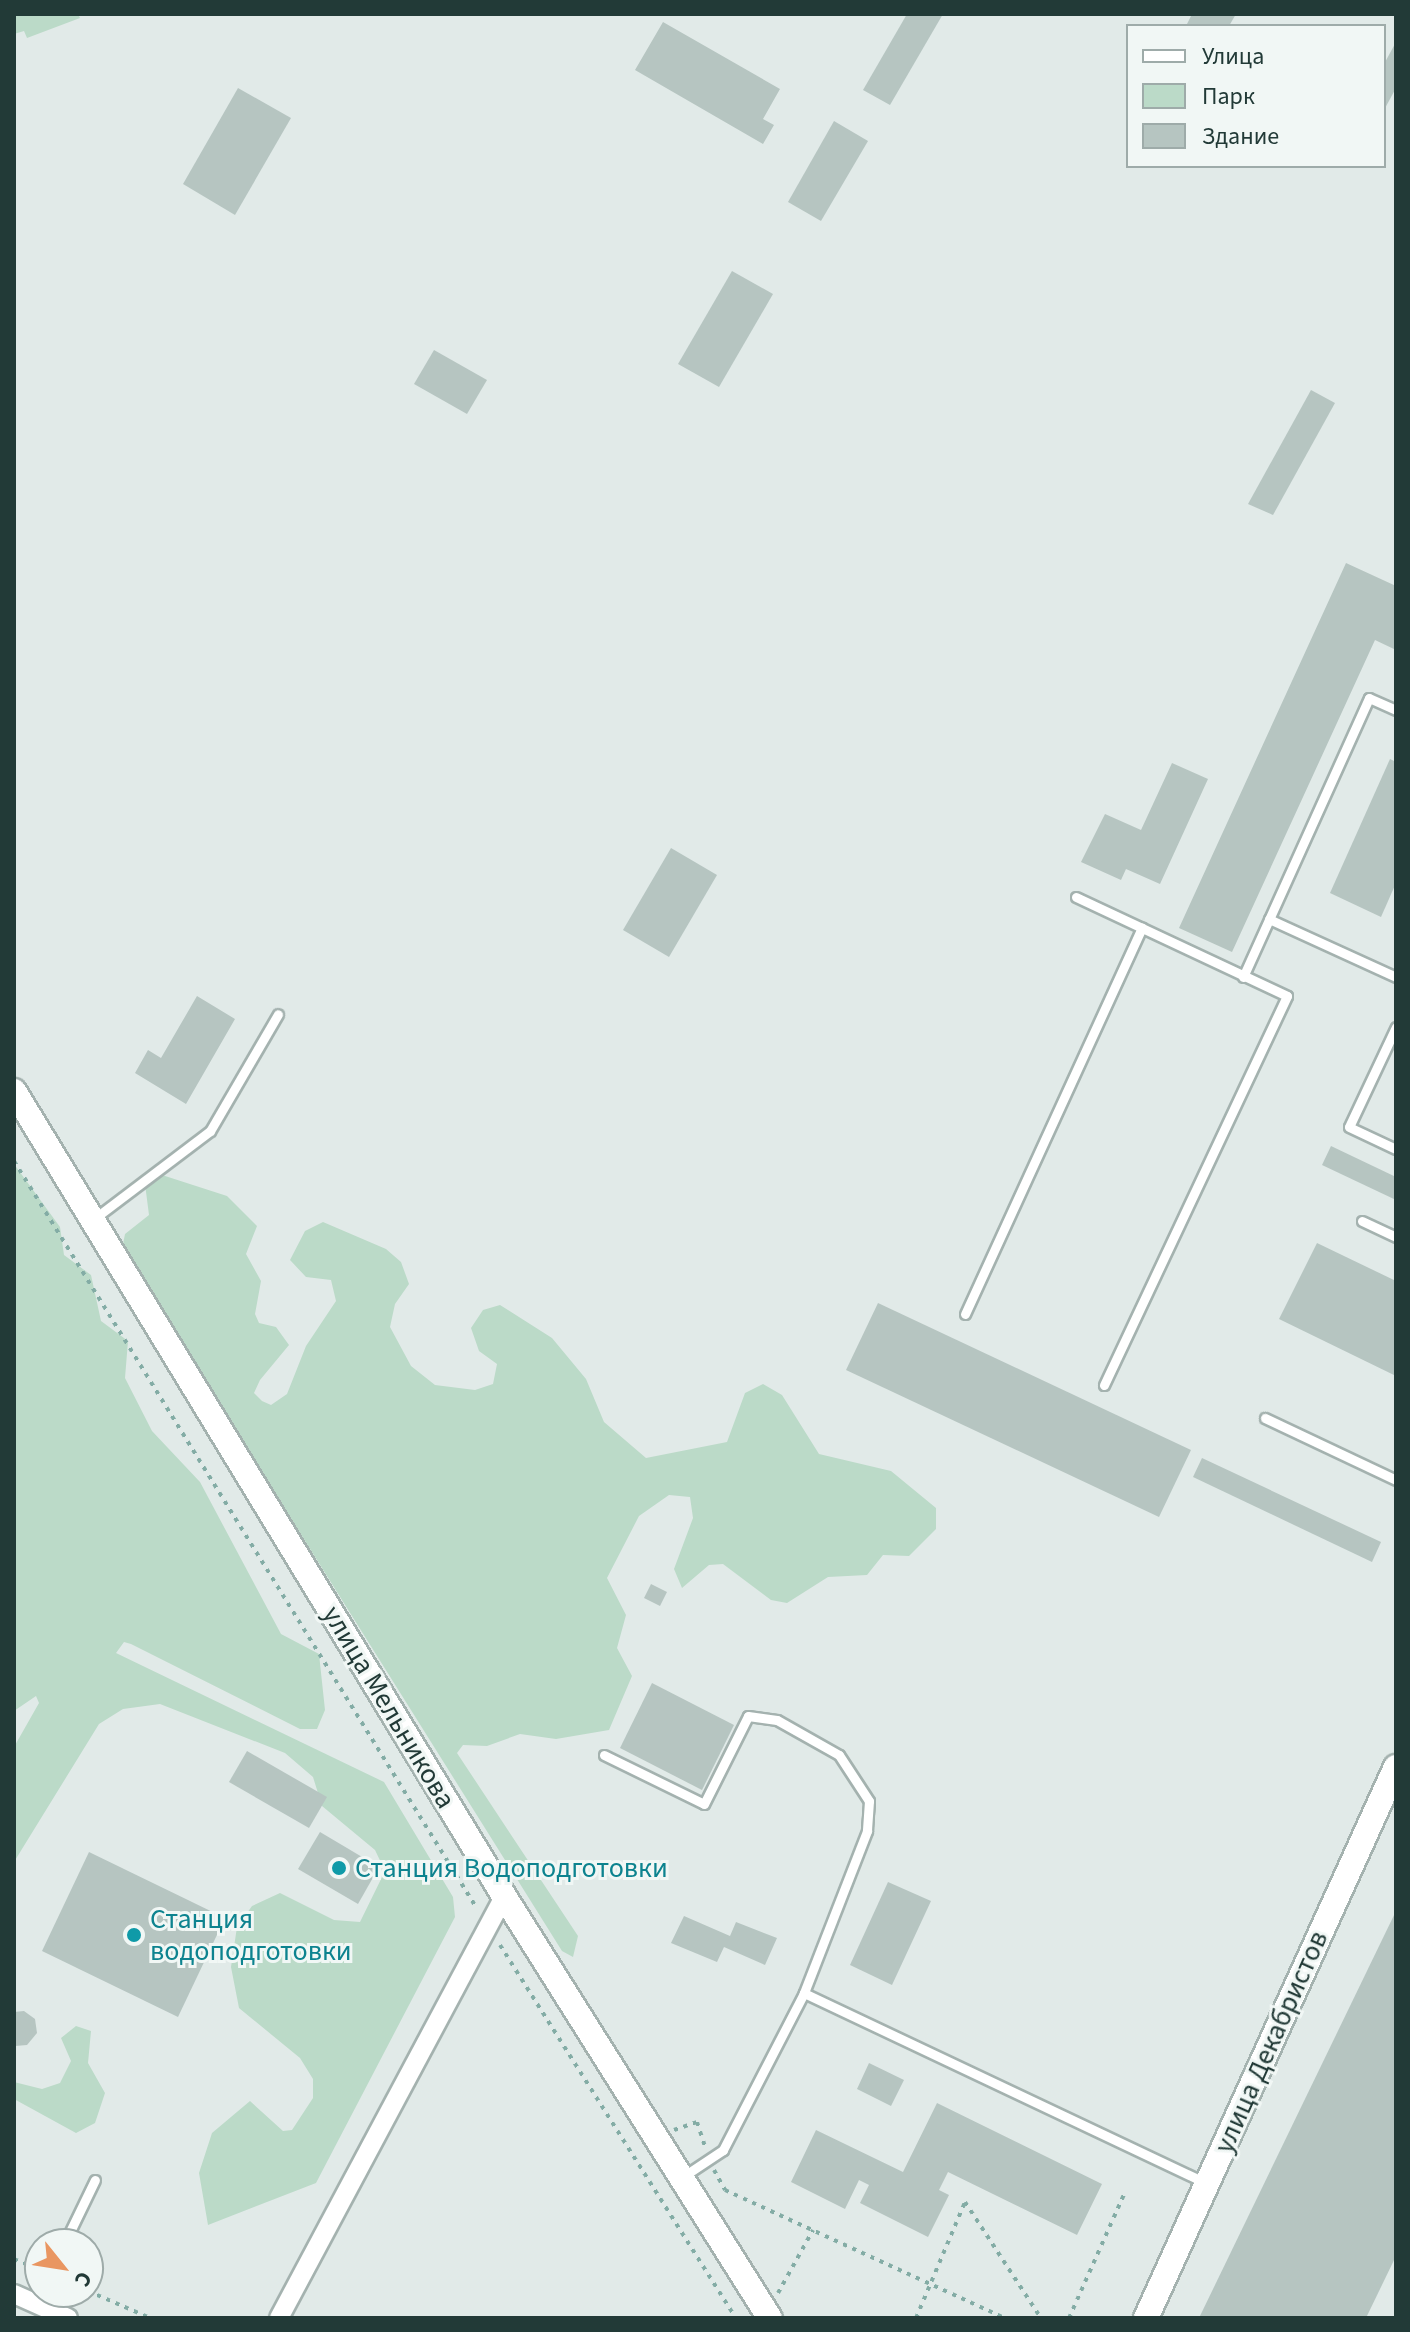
<!DOCTYPE html>
<html>
<head>
<meta charset="utf-8">
<style>
	body { margin:0 }
	#map { position:relative; width:1410px; height:2332px; overflow:hidden; background:#e1eae8; font-family:"Source Sans 3",sans-serif }
	div>[style] { position:absolute }
	[style*='--x'] { left:calc(var(--x)*1px); top:calc(var(--y)*1px); width:calc(var(--w)*1px); rotate:calc(var(--a)*1deg) }
	.green>* { inset:0; background:#bbdac8 }
	.building>* { inset:0; background:#b6c5c1 }
	.path>* { height:4px; margin-top:-2px; transform-origin:0; background:repeating-linear-gradient(90deg,#83aca5 0 4px,transparent 0 10px) }
	.roads { filter:drop-shadow(2px 0 #a4b2af) drop-shadow(-2px 0 #a4b2af) drop-shadow(0 2px #a4b2af) drop-shadow(0 -2px #a4b2af) }
	.lane>* { height:9px; margin:-4.5px; padding:0 4.5px; transform-origin:4.5px; border-radius:4.5px; background:#fff }
	.street>* { height:18px; margin:-9px; padding:0 9px; transform-origin:9px; border-radius:9px; background:#fff }
	.secondary>* { height:24px; margin:-12px; padding:0 12px; transform-origin:12px; border-radius:12px; background:#fff }
	.dots>* { width:22px; height:22px; translate:-50% -50%; box-sizing:border-box; border:4px solid #f1f7f5; border-radius:50% }
	span { translate:-50% -50%; white-space:nowrap; text-align:center; line-height:1.15; -webkit-text-stroke:6px #f1f7f5; paint-order:stroke }
	.street-label { font-size:28px; color:#223a37 }
	.culture-label { font-size:28px; color:#0d838f }
	.left { translate:0 -50%; text-align:left }
	.frame { position:absolute; inset:0; border:16px solid #223a37; pointer-events:none }
	.legend { position:absolute; left:1126px; top:24px; width:260px; height:144px; box-sizing:border-box; background:#f1f7f5; border:2px solid #9eaba9; margin:0; padding:10px 14px; list-style:none; font-size:24px; color:#223a37 }
	.legend li { display:flex; align-items:center; gap:16px; height:40px }
	.legend b { width:40px; border:2px solid #9eaba9 }
	.north { position:absolute; left:24px; top:2228px; width:80px; height:80px; box-sizing:border-box; background:#f1f7f5; border:2px solid #9eaba9; border-radius:50%; rotate:120deg; font-size:22px; font-weight:700; line-height:32px; text-align:center; color:#223a37 }
	.north::after { content:''; display:block; margin:auto; width:28px; height:36px; background:#e99661; clip-path:polygon(50% 0,100% 100%,50% 72%,0 100%) }
</style>
</head>
<body>
<div id="map">
	<div class="green">
		<div style="clip-path:polygon(14px 14px,78px 14px,80px 18px,27px 38px,24px 31px,14px 34px)"></div>
		<div style="clip-path:polygon(14px 1164px,60px 1227px,64px 1255px,91px 1275px,101px 1321px,128px 1341px,125px 1378px,152px 1431px,200px 1482px,281px 1634px,319px 1654px,325px 1710px,317px 1729px,300px 1729px,131px 1644px,124px 1642px,116px 1653px,384px 1782px,453px 1897px,455px 1917px,316px 2183px,208px 2225px,199px 2173px,212px 2133px,250px 2101px,283px 2131px,292px 2130px,313px 2098px,313px 2079px,300px 2058px,239px 2008px,231px 1967px,237px 1927px,252px 1906px,280px 1893px,334px 1920px,360px 1922px,385px 1871px,375px 1850px,322px 1806px,313px 1777px,285px 1753px,160px 1704px,123px 1709px,99px 1724px,14px 1862px,14px 1747px,39px 1703px,36px 1696px,14px 1711px)"></div>
		<div style="clip-path:polygon(162px 1175px,227px 1196px,257px 1226px,246px 1254px,261px 1281px,255px 1314px,259px 1323px,276px 1327px,289px 1345px,260px 1380px,254px 1393px,262px 1401px,271px 1405px,287px 1394px,306px 1346px,336px 1301px,331px 1280px,306px 1277px,290px 1260px,305px 1231px,323px 1222px,386px 1249px,401px 1262px,409px 1284px,395px 1304px,390px 1327px,411px 1366px,435px 1385px,475px 1390px,493px 1384px,497px 1364px,479px 1351px,471px 1328px,483px 1310px,500px 1305px,552px 1338px,586px 1379px,604px 1422px,646px 1458px,727px 1442px,745px 1393px,763px 1384px,782px 1395px,819px 1454px,891px 1471px,936px 1508px,936px 1529px,909px 1556px,883px 1555px,867px 1575px,828px 1577px,787px 1603px,771px 1600px,723px 1564px,709px 1565px,682px 1588px,674px 1569px,693px 1518px,690px 1497px,669px 1495px,639px 1516px,607px 1578px,626px 1615px,617px 1648px,632px 1676px,609px 1730px,556px 1739px,520px 1734px,487px 1746px,463px 1745px,457px 1753px,578px 1936px,573px 1957px,562px 1951px,122px 1249px,125px 1234px,149px 1215px,145px 1184px)"></div>
		<div style="clip-path:polygon(76px 2026px,91px 2031px,88px 2063px,105px 2093px,95px 2123px,76px 2133px,14px 2099px,14px 2082px,42px 2089px,60px 2083px,71px 2061px,61px 2038px)"></div>
	</div>
	<div class="building">
		<div style="clip-path:polygon(907px 14px,943px 14px,890px 105px,863px 90px)"></div>
		<div style="clip-path:polygon(1192px 14px,1236px 14px,1229px 26px,1186px 26px)"></div>
		<div style="clip-path:polygon(663px 22px,780px 89px,763px 119px,774px 125px,763px 144px,635px 70px)"></div>
		<div style="clip-path:polygon(1396px 42px,1396px 88px,1384px 110px,1384px 64px)"></div>
		<div style="clip-path:polygon(238px 88px,291px 118px,235px 215px,183px 184px)"></div>
		<div style="clip-path:polygon(834px 121px,868px 141px,821px 221px,788px 202px)"></div>
		<div style="clip-path:polygon(732px 271px,773px 294px,719px 387px,678px 364px)"></div>
		<div style="clip-path:polygon(434px 350px,487px 380px,467px 414px,414px 384px)"></div>
		<div style="clip-path:polygon(1311px 390px,1335px 403px,1273px 515px,1248px 504px)"></div>
		<div style="clip-path:polygon(1346px 563px,1396px 586px,1396px 650px,1375px 640px,1232px 952px,1179px 928px)"></div>
		<div style="clip-path:polygon(1390px 759px,1396px 762px,1396px 883px,1381px 917px,1330px 893px)"></div>
		<div style="clip-path:polygon(1172px 763px,1208px 779px,1160px 884px,1126px 869px,1121px 880px,1081px 862px,1105px 814px,1141px 830px)"></div>
		<div style="clip-path:polygon(671px 848px,717px 875px,669px 957px,623px 930px)"></div>
		<div style="clip-path:polygon(197px 996px,235px 1019px,186px 1104px,135px 1073px,148px 1050px,161px 1058px)"></div>
		<div style="clip-path:polygon(1331px 1146px,1396px 1177px,1396px 1200px,1322px 1165px)"></div>
		<div style="clip-path:polygon(1317px 1243px,1396px 1281px,1396px 1376px,1279px 1319px)"></div>
		<div style="clip-path:polygon(878px 1303px,1191px 1450px,1159px 1517px,846px 1370px)"></div>
		<div style="clip-path:polygon(1202px 1458px,1381px 1542px,1372px 1562px,1193px 1477px)"></div>
		<div style="clip-path:polygon(651px 1584px,667px 1592px,660px 1606px,644px 1598px)"></div>
		<div style="clip-path:polygon(652px 1683px,734px 1725px,702px 1790px,620px 1748px)"></div>
		<div style="clip-path:polygon(247px 1751px,327px 1797px,309px 1828px,229px 1782px)"></div>
		<div style="clip-path:polygon(320px 1832px,379px 1867px,358px 1904px,298px 1869px)"></div>
		<div style="clip-path:polygon(89px 1852px,225px 1918px,178px 2017px,42px 1951px)"></div>
		<div style="clip-path:polygon(888px 1882px,931px 1901px,892px 1985px,850px 1965px)"></div>
		<div style="clip-path:polygon(1396px 1911px,1396px 2256px,1366px 2318px,1199px 2318px)"></div>
		<div style="clip-path:polygon(684px 1916px,730px 1936px,736px 1922px,777px 1938px,765px 1965px,724px 1947px,717px 1962px,671px 1943px)"></div>
		<div style="clip-path:polygon(24px 2011px,35px 2019px,37px 2033px,27px 2045px,15px 2046px,14px 2012px)"></div>
		<div style="clip-path:polygon(869px 2063px,904px 2080px,891px 2106px,857px 2089px)"></div>
		<div style="clip-path:polygon(937px 2103px,1102px 2184px,1077px 2235px,948px 2172px,939px 2190px,949px 2195px,928px 2237px,860px 2203px,869px 2185px,859px 2180px,845px 2209px,791px 2182px,816px 2130px,903px 2172px)"></div>
	</div>
	<div class="path">
		<div style="--x:14;--y:1161;--w:877;--a:58.23"></div>
		<div style="--x:500;--y:1945;--w:441;--a:57.7"></div>
		<div style="--x:674;--y:2130;--w:24;--a:-19"></div>
		<div style="--x:697;--y:2122;--w:26;--a:72"></div>
		<div style="--x:714;--y:2170;--w:23;--a:61"></div>
		<div style="--x:725;--y:2190;--w:307;--a:24.6"></div>
		<div style="--x:14;--y:2259;--w:28;--a:23"></div>
		<div style="--x:88;--y:2291;--w:68;--a:23.5"></div>
		<div style="--x:778;--y:2293;--w:72;--a:-60.9"></div>
		<div style="--x:916;--y:2318;--w:126;--a:-67.1"></div>
		<div style="--x:965;--y:2202;--w:139;--a:56.8"></div>
		<div style="--x:1069;--y:2318;--w:138;--a:-66"></div>
	</div>
	<div class="roads">
		<div class="lane">
			<div style="--x:1076;--y:897;--w:233;--a:25.1"></div>
			<div style="--x:1287;--y:996;--w:430;--a:115.2"></div>
			<div style="--x:1269;--y:919;--w:140;--a:24.5"></div>
			<div style="--x:1243;--y:977;--w:306;--a:-65.7"></div>
			<div style="--x:1369;--y:698;--w:30;--a:24"></div>
			<div style="--x:1396;--y:1027;--w:110;--a:115.2"></div>
			<div style="--x:1349;--y:1127;--w:52;--a:25.1"></div>
			<div style="--x:95;--y:1218;--w:144;--a:-37.1"></div>
			<div style="--x:210;--y:1131;--w:135;--a:-59.8"></div>
			<div style="--x:1362;--y:1221;--w:38;--a:25"></div>
			<div style="--x:965;--y:1314;--w:425;--a:-65.4"></div>
			<div style="--x:1265;--y:1418;--w:145;--a:25.3"></div>
			<div style="--x:604;--y:1755;--w:111;--a:26.1"></div>
			<div style="--x:704;--y:1804;--w:98;--a:-63.4"></div>
			<div style="--x:748;--y:1716;--w:29;--a:8"></div>
			<div style="--x:777;--y:1720;--w:71;--a:29.4"></div>
			<div style="--x:839;--y:1755;--w:55;--a:56.9"></div>
			<div style="--x:869;--y:1801;--w:30;--a:94"></div>
			<div style="--x:867;--y:1831;--w:174;--a:111.3"></div>
			<div style="--x:804;--y:1993;--w:177;--a:117.3"></div>
			<div style="--x:723;--y:2150;--w:47;--a:146.3"></div>
			<div style="--x:804;--y:1993;--w:445;--a:25.3"></div>
			<div style="--x:64;--y:2244;--w:71;--a:-64.2"></div>
		</div>
		<div class="street">
			<div style="--x:14;--y:2294;--w:59;--a:24"></div>
			<div style="--x:279;--y:2318;--w:478;--a:-61.9"></div>
		</div>
		<div class="secondary">
			<div style="--x:14;--y:1091;--w:942;--a:58.67"></div>
			<div style="--x:504;--y:1896;--w:499;--a:57.8"></div>
			<div style="--x:1146;--y:2318;--w:605;--a:-65.6"></div>
		</div>
	</div>
	<div class="dots">
		<div style="left:339px;top:1868px;background:#0f9aa8"></div>
		<div style="left:134px;top:1935px;background:#0f9aa8"></div>
	</div>
	<div class="street-label">
		<span style="left:389px;top:1707px;rotate:59deg">улица Мельникова</span>
		<span style="left:1271px;top:2042px;rotate:-66deg">улица Декабристов</span>
	</div>
	<div class="culture-label">
		<span class="left" style="left:355px;top:1868px">Станция Водоподготовки</span>
		<span class="left" style="left:150px;top:1935px">Станция<br>водоподготовки</span>
	</div>
	<div class="frame"></div>
	<ul class="legend">
	<li><b style="height:10px;background:#fff"></b>Улица</li>
	<li><b style="height:22px;background:#bbdac8"></b>Парк</li>
	<li><b style="height:22px;background:#b6c5c1"></b>Здание</li>
	</ul>
	<div class="north">С</div>
</div>
</body>
</html>
